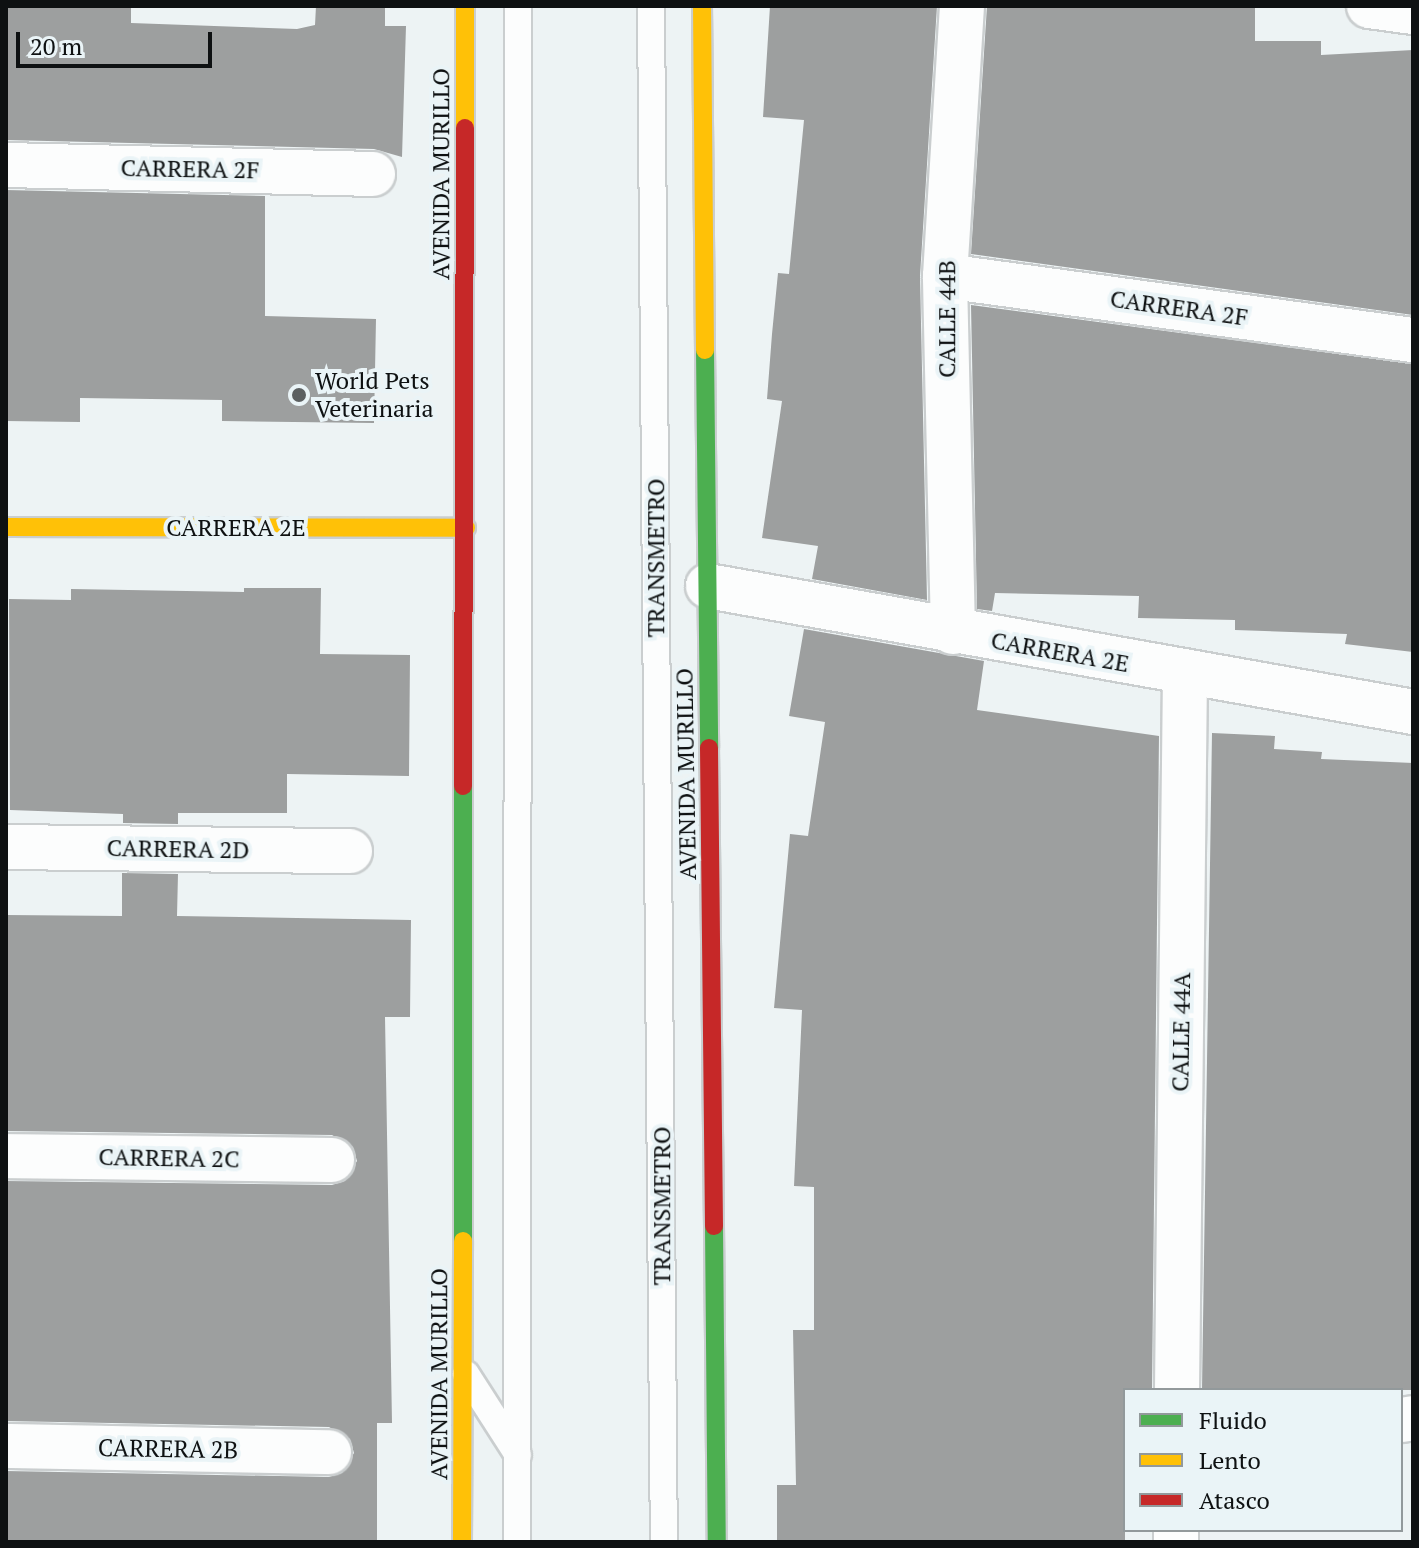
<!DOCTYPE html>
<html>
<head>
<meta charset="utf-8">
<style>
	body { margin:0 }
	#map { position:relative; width:1419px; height:1548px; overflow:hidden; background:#edf3f4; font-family:"PT Serif",serif }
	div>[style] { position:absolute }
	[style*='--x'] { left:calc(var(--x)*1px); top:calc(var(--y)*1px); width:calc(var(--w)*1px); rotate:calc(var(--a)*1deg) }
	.building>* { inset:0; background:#9d9f9f }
	.roads { filter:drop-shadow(2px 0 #cacecf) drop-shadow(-2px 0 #cacecf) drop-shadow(0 2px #cacecf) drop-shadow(0 -2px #cacecf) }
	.lane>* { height:26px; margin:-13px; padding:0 13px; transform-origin:13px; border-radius:13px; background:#fcfdfd }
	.street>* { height:44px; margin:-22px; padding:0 22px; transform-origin:22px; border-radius:22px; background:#fcfdfd }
	.fast>* { height:18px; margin:-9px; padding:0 9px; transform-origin:9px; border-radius:9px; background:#4caf50 }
	.slow>* { height:18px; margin:-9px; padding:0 9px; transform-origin:9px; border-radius:9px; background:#ffc107 }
	.jam>* { height:18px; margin:-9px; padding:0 9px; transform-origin:9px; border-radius:9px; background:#c62828 }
	.dots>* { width:22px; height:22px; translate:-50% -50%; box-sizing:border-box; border:4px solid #eaf4f7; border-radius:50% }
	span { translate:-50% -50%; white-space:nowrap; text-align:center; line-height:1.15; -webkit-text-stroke:8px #eaf4f7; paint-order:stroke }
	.street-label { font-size:24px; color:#0e1112 }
	.poi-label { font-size:24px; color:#0e1112 }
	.left { translate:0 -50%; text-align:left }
	.frame { position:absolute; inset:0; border:8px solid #0e1112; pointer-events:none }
	.legend { position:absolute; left:1123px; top:1388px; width:280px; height:144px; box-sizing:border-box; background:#eaf4f7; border:2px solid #92999b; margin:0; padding:10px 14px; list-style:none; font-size:24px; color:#0e1112 }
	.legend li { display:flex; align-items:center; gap:16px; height:40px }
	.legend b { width:40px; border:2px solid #92999b }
	.scale { position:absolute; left:16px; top:32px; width:196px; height:36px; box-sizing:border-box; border:4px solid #0e1112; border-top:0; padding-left:10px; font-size:24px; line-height:28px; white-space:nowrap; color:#0e1112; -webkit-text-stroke:6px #eaf4f7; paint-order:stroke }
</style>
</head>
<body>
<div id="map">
	<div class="building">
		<div style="clip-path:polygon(6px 6px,131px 6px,131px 23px,297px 29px,315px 25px,316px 6px,385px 6px,385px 26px,406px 26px,402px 157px,374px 149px,6px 140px)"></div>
		<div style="clip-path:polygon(770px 6px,937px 6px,920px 276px,927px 600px,812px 579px,818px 546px,762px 538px,782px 401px,767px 399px,772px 334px,778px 273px,789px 274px,804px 120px,763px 117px)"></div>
		<div style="clip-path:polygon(987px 6px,1255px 6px,1255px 41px,1321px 41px,1321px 55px,1413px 50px,1413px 315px,971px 254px)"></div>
		<div style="clip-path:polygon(6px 190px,265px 196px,265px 316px,376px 319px,374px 423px,222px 421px,222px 400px,80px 398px,80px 422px,6px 421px)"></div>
		<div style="clip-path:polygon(971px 305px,1413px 364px,1413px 652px,1345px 644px,1347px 634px,1235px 630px,1235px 620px,1138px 618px,1139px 596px,995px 593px,992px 611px,977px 609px)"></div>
		<div style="clip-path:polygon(244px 588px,321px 588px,320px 654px,410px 655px,409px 776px,287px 774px,287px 813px,178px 813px,178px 824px,123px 823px,123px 814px,10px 810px,9px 599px,71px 600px,71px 589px,244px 592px)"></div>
		<div style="clip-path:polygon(804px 629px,984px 661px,977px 710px,1159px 736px,1152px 1390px,1125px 1390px,1125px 1542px,777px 1542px,777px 1485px,796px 1485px,793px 1330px,814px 1330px,814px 1187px,794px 1186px,802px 1010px,774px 1008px,790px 834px,808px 836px,825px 722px,789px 716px)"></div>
		<div style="clip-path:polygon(1212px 733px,1275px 736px,1274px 749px,1322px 752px,1321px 759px,1413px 763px,1413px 1390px,1202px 1390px)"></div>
		<div style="clip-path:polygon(122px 873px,178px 874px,177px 916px,411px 920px,410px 1017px,385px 1017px,392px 1423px,377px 1423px,377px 1542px,6px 1542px,6px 1471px,329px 1477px,342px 1473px,354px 1453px,350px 1439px,329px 1427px,6px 1421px,6px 1181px,332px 1185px,345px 1181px,357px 1161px,353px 1147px,332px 1135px,6px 1131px,6px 915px,122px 916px)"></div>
	</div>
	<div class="roads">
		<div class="lane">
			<div style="--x:651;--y:6;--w:1536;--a:89.52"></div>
			<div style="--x:466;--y:1374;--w:96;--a:57.3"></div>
			<div style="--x:517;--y:1542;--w:1536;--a:-89.96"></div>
		</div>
		<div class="street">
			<div style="--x:1369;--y:6;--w:44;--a:7.8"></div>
			<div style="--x:6;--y:165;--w:367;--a:1.4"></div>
			<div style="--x:945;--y:276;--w:472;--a:7.8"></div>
			<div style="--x:708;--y:586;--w:716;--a:10.13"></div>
			<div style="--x:953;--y:632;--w:356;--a:-91.3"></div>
			<div style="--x:945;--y:276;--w:271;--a:-86.4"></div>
			<div style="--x:6;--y:847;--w:344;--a:0.7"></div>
			<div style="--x:6;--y:1156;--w:326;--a:0.7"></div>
			<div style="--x:1177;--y:1390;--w:715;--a:-89.36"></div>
			<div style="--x:1401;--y:1420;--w:12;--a:-9"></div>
			<div style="--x:6;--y:1446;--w:323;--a:1.1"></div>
			<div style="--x:1176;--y:1530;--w:12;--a:90"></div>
		</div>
		<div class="fast">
			<div style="--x:705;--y:350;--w:398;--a:89.4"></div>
			<div style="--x:714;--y:1226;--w:316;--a:89.5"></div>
			<div style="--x:463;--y:1241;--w:455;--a:-90"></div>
		</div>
		<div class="slow">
			<div style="--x:702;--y:6;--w:344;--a:89.5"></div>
			<div style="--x:465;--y:128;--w:122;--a:-90"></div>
			<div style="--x:6;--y:527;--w:460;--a:0.1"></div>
			<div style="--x:462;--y:1542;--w:301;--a:-89.8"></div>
		</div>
		<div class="jam">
			<div style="--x:709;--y:748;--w:478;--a:89.4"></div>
			<div style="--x:463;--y:786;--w:658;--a:-89.83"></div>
		</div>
	</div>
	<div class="dots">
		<div style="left:299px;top:395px;background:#5c6061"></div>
	</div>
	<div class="street-label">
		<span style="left:190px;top:169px;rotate:1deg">CARRERA 2F</span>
		<span style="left:441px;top:174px;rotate:-90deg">AVENIDA MURILLO</span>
		<span style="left:1179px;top:308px;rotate:8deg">CARRERA 2F</span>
		<span style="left:947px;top:319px;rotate:-90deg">CALLE 44B</span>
		<span style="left:236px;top:528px">CARRERA 2E</span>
		<span style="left:656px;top:558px;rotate:-90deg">TRANSMETRO</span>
		<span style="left:1060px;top:652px;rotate:10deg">CARRERA 2E</span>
		<span style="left:686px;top:774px;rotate:-91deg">AVENIDA MURILLO</span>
		<span style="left:178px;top:849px;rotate:1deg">CARRERA 2D</span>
		<span style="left:1181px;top:1032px;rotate:-89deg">CALLE 44A</span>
		<span style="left:169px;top:1158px;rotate:1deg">CARRERA 2C</span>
		<span style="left:662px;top:1206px;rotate:-90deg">TRANSMETRO</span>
		<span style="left:439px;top:1374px;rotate:-90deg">AVENIDA MURILLO</span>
		<span style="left:168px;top:1449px;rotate:1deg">CARRERA 2B</span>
	</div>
	<div class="poi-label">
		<span class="left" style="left:315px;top:395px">World Pets<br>Veterinaria</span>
	</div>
	<div class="frame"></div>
	<ul class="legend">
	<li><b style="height:10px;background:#4caf50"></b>Fluido</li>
	<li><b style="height:10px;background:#ffc107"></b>Lento</li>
	<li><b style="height:10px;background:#c62828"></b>Atasco</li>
	</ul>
	<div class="scale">20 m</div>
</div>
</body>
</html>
